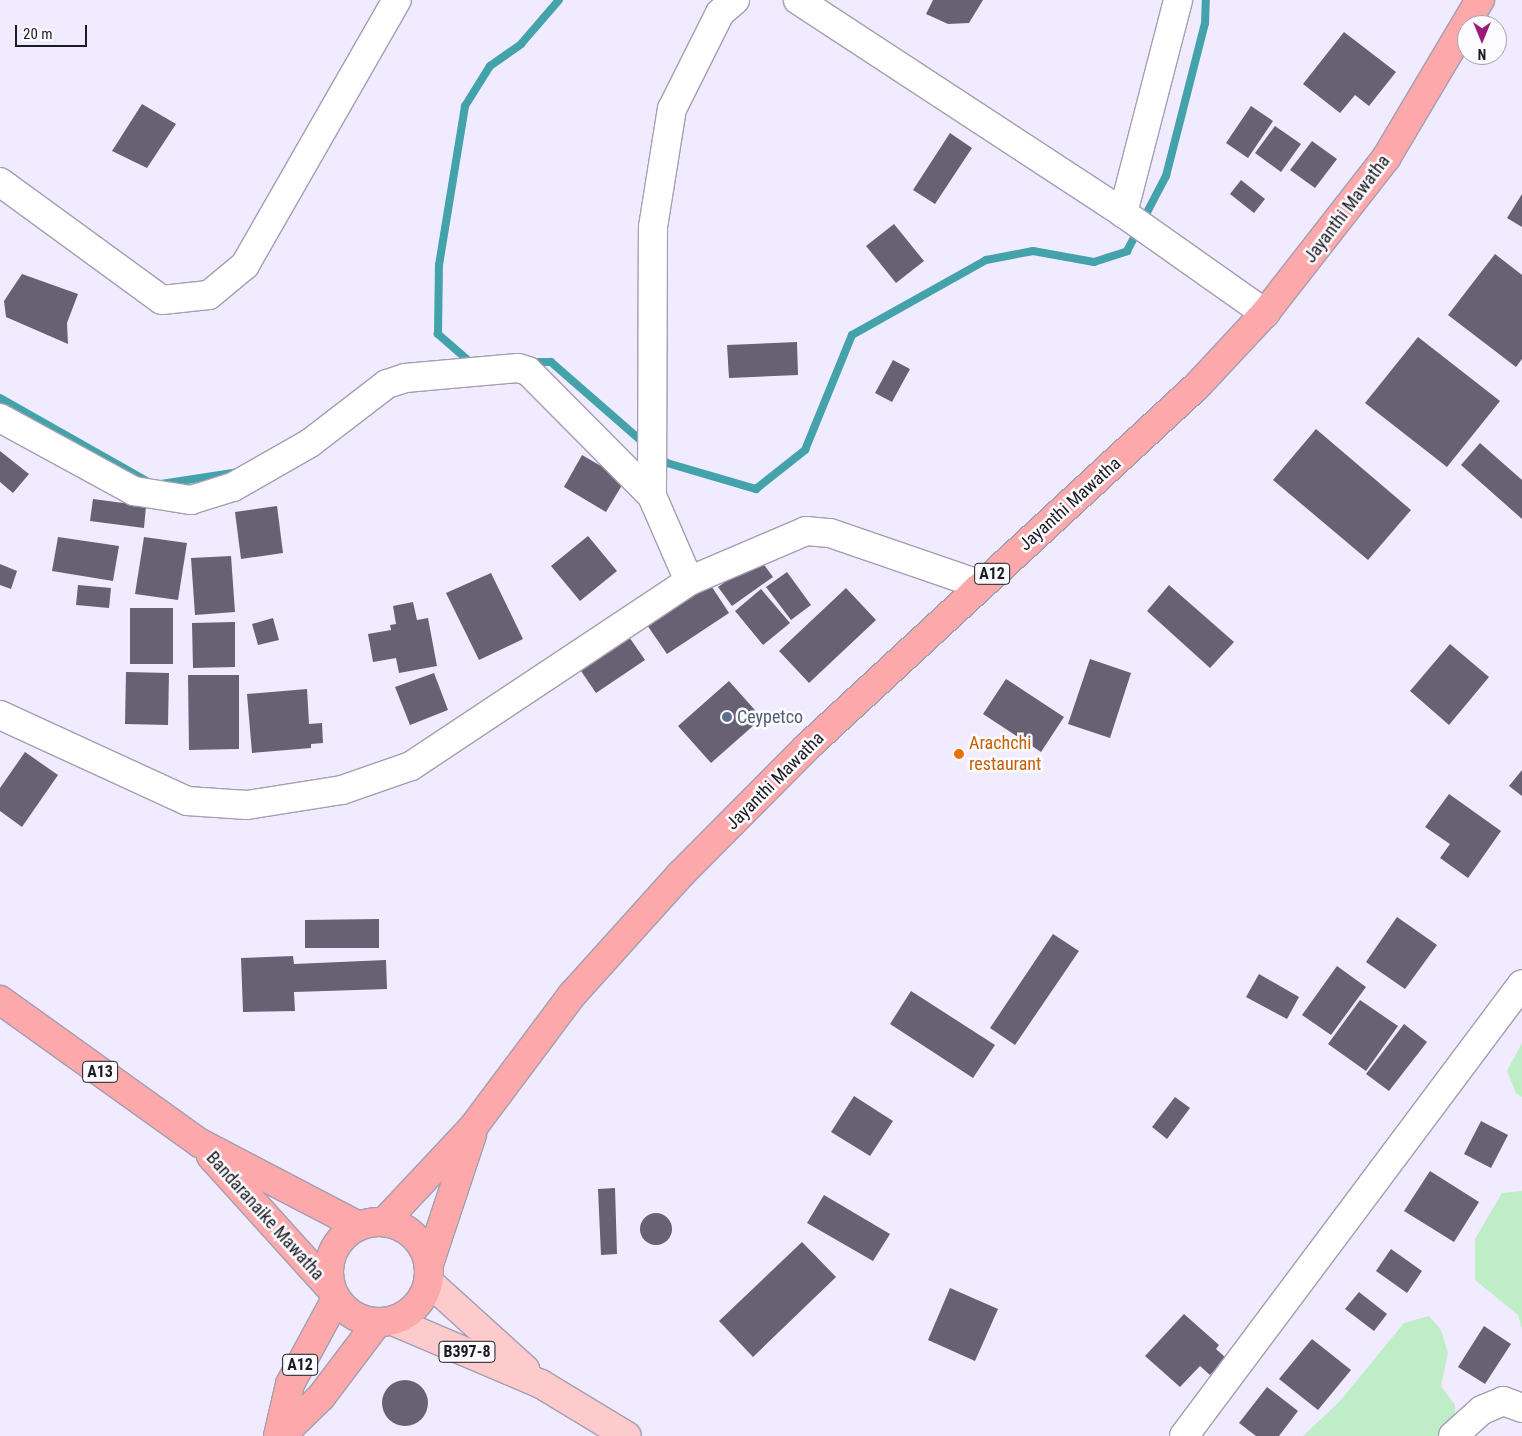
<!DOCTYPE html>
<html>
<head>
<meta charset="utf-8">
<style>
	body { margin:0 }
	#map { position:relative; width:1522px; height:1436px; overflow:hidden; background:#f1ebff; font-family:"Roboto Condensed",sans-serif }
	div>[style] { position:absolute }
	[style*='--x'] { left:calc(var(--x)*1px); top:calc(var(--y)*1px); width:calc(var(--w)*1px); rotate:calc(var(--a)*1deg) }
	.green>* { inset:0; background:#beedc7 }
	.stream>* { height:8px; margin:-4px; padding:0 4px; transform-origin:4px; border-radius:4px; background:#43a2aa }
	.building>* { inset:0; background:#676173 }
	.round { border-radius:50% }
	.roads { filter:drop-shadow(1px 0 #a49eb1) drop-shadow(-1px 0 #a49eb1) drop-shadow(0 1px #a49eb1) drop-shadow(0 -1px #a49eb1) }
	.minor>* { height:28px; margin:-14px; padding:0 14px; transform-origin:14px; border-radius:14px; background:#fff }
	.major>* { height:28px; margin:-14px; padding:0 14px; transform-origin:14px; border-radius:14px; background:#fecbcd }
	.highway>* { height:28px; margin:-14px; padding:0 14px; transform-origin:14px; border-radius:14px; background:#fda9ac }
	.highway>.ring { margin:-14px; padding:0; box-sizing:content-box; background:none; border:28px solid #fda9ac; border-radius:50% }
	.dots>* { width:14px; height:14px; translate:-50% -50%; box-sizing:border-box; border:2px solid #fcfbff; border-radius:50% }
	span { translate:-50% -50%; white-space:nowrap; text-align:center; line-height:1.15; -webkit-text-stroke:5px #fcfbff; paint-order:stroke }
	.shield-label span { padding:1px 4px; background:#fcfbff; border:1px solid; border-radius:4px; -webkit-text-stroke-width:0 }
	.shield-label { font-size:16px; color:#1d1b22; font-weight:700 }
	.street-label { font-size:18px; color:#1d1b22 }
	.service-label { font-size:18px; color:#4e5e75 }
	.left { translate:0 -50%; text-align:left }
	.food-label { font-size:18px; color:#c56008 }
	.north { position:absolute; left:1457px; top:15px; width:50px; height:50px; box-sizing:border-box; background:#fcfbff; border:1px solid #a3a1a7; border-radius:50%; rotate:180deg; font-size:14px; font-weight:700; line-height:20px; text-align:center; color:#1d1b22 }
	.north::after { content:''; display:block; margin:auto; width:18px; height:22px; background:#981d77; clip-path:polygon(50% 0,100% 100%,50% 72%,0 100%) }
	.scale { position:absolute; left:15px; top:25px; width:72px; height:22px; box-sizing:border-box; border:2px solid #1d1b22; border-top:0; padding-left:6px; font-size:15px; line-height:18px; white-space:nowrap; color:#1d1b22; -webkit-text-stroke:4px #fcfbff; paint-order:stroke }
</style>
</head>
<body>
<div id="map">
	<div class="green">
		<div style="clip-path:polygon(1522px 1043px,1522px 1097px,1516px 1093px,1507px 1071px)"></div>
		<div style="clip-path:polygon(1522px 1191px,1522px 1329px,1518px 1315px,1475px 1280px,1475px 1239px,1502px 1193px)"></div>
		<div style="clip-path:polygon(1429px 1316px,1441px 1330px,1448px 1353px,1441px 1386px,1455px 1405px,1455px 1427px,1444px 1436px,1303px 1436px,1340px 1401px,1404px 1323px)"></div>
	</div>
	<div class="stream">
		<div style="--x:1143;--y:220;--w:50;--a:-62.4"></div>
		<div style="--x:1166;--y:176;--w:158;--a:-75.7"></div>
		<div style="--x:1205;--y:23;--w:23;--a:-88"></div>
		<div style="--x:470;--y:362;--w:43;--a:-138.8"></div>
		<div style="--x:438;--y:334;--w:69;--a:-89.2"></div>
		<div style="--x:439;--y:265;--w:161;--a:-80.7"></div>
		<div style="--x:465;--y:106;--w:47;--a:-58"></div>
		<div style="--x:490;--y:66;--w:38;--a:-35"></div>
		<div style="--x:521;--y:44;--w:58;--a:-49.2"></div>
		<div style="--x:529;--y:362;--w:22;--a:0"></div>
		<div style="--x:551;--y:362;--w:125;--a:41.1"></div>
		<div style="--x:0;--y:398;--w:172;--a:29.5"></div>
		<div style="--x:659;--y:457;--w:10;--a:37"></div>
		<div style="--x:667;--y:463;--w:93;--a:16.3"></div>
		<div style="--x:756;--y:489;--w:63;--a:-38.5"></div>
		<div style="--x:805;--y:450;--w:124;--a:-67.8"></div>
		<div style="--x:852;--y:335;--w:154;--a:-29.2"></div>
		<div style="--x:986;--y:260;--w:48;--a:-10.8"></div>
		<div style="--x:1033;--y:251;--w:62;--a:10.2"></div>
		<div style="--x:1094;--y:262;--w:35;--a:-18"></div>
		<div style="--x:1127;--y:251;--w:24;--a:-62"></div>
		<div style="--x:161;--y:484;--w:79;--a:-8.7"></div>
	</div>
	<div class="building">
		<div style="clip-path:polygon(933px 0,983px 0,969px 23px,948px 24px,926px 14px)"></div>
		<div style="clip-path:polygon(1344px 32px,1396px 72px,1369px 106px,1355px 95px,1340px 113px,1303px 84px)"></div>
		<div style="clip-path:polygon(142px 104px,176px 124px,147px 168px,112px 151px)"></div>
		<div style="clip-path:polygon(1251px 106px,1273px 121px,1248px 158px,1226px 143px)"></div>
		<div style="clip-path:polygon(1275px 126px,1301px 144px,1281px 172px,1255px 153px)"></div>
		<div style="clip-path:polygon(950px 133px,972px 148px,935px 204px,913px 190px)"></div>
		<div style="clip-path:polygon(1312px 141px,1337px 159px,1315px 188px,1290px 170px)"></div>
		<div style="clip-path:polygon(1241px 180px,1265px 199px,1254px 213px,1230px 194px)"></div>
		<div style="clip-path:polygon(1522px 194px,1522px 227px,1507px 218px)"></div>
		<div style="clip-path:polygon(894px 224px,924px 261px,896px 283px,866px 246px)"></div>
		<div style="clip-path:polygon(1495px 254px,1522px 275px,1522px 359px,1516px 367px,1448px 315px)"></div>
		<div style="clip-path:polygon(22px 274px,78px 294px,67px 323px,68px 344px,6px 317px,4px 301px)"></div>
		<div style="clip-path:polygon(1418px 337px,1500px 401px,1447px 467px,1365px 403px)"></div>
		<div style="clip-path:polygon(797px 342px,798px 375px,729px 378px,727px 345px)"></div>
		<div style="clip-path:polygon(893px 360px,910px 369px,892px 402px,875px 393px)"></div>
		<div style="clip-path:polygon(1316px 429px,1411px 510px,1368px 560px,1273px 480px)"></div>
		<div style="clip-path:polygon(1480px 443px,1522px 480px,1522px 519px,1461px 465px)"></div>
		<div style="clip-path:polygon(0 451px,29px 474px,13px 493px,0 482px)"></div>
		<div style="clip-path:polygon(582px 455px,625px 480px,606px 512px,564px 487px)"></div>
		<div style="clip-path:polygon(93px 499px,146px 506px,144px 528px,90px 521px)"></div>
		<div style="clip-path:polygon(277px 506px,283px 553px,241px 559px,235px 512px)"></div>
		<div style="clip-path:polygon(588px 536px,617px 571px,580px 601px,551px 566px)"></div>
		<div style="clip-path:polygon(58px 537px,119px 546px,113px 581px,52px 571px)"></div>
		<div style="clip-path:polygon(144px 537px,187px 543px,178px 600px,135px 594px)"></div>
		<div style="clip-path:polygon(231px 556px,235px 612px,195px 615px,191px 558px)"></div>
		<div style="clip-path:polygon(759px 558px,773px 577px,732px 606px,718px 587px)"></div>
		<div style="clip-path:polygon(0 564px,17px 571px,11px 589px,0 585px)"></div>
		<div style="clip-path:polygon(787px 572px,811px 605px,791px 620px,766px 587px)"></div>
		<div style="clip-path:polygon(491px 573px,523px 639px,479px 660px,446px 593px)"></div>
		<div style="clip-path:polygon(710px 584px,729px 613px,667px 654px,647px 625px)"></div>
		<div style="clip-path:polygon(78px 585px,111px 588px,109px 608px,76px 605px)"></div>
		<div style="clip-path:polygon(1169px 585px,1234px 642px,1210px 668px,1147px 611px)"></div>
		<div style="clip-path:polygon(846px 588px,876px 620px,809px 683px,779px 651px)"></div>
		<div style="clip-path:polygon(761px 589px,790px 623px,763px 645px,735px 611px)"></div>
		<div style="clip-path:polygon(413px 602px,417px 620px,428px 618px,437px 666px,399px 673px,396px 658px,373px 662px,368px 634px,391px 630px,390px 625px,396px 624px,393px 606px)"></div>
		<div style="clip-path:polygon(130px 608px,173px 608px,173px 664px,130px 664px)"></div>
		<div style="clip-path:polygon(273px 618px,279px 640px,258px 645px,252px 624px)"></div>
		<div style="clip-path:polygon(235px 622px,235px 667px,193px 668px,192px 623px)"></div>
		<div style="clip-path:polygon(627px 634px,645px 660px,596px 693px,579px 668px)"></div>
		<div style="clip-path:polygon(1450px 644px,1489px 677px,1449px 725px,1410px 691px)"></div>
		<div style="clip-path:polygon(1090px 659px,1131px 673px,1110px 738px,1068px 724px)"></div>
		<div style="clip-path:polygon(126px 672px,169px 673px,168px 725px,125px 724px)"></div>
		<div style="clip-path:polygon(434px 673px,448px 710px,410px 725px,395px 687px)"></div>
		<div style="clip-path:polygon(188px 675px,239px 675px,239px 749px,189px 750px)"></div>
		<div style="clip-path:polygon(1006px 679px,1064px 717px,1041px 752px,983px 714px)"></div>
		<div style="clip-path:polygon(729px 681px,762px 718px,711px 763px,678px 726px)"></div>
		<div style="clip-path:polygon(307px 689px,309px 724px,322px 723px,323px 743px,311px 744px,311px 748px,252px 753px,247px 694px)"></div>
		<div style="clip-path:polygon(25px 752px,58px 775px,22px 827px,0 811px,0 788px)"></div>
		<div style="clip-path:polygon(1522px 770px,1522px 796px,1509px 786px)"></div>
		<div style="clip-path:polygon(1449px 794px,1501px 831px,1468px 878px,1440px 858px,1450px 844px,1425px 827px)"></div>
		<div style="clip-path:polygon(1397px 917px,1437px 945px,1405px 989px,1366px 962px)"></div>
		<div style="clip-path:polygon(379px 919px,379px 948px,305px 948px,305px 920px)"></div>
		<div style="clip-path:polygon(1053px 934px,1079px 951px,1015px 1045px,990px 1028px)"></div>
		<div style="clip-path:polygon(293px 956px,294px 964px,386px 960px,387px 989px,294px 992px,295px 1011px,243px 1012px,241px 958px)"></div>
		<div style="clip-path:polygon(1337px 966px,1366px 987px,1331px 1035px,1302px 1015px)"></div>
		<div style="clip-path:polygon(1259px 974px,1299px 997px,1287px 1019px,1246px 997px)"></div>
		<div style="clip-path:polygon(911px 991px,995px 1045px,973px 1078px,890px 1024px)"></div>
		<div style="clip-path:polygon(1360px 1000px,1398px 1026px,1366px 1071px,1328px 1044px)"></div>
		<div style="clip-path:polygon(1404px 1024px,1427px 1042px,1389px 1091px,1366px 1074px)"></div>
		<div style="clip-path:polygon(854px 1096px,893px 1121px,870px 1156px,831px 1132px)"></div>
		<div style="clip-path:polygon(1175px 1097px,1190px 1108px,1167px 1139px,1152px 1127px)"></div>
		<div style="clip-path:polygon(1481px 1121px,1508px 1135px,1491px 1168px,1464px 1154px)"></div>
		<div style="clip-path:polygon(1430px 1171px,1479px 1202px,1454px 1242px,1404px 1211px)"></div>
		<div style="clip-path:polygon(615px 1188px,617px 1254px,601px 1255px,598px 1189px)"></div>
		<div style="clip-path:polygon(824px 1195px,890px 1234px,873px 1261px,807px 1223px)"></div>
		<div class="round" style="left:640px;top:1213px;width:32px;height:32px"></div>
		<div style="clip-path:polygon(802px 1242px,836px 1277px,753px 1357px,719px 1321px)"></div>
		<div style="clip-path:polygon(1391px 1249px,1422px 1271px,1407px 1293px,1376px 1271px)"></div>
		<div style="clip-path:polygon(950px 1288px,998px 1309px,975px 1361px,928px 1340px)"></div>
		<div style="clip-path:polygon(1359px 1292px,1387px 1314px,1374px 1331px,1345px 1309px)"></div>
		<div style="clip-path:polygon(1184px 1314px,1219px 1345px,1216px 1349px,1226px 1358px,1210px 1375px,1200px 1366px,1180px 1387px,1145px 1356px)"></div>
		<div style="clip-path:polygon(1484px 1326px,1511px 1344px,1485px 1384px,1458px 1367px)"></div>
		<div style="clip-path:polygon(1312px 1339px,1351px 1370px,1318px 1410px,1279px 1379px)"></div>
		<div class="round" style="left:382px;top:1380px;width:46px;height:46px"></div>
		<div style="clip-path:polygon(1267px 1387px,1298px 1411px,1279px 1436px,1256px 1436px,1239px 1423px)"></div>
	</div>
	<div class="roads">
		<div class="minor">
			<div style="--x:798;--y:0;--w:389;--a:33.2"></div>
			<div style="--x:1123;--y:213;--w:174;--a:35.2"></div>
			<div style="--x:0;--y:182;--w:200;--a:36.1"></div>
			<div style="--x:162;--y:300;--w:47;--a:-6.1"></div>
			<div style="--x:209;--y:295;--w:47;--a:-39.8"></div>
			<div style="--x:245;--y:265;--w:305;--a:-60.2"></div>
			<div style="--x:1123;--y:213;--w:220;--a:-75.5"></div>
			<div style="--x:0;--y:418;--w:153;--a:28.6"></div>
			<div style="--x:134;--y:491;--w:58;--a:9"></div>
			<div style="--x:191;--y:500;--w:44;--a:-17.2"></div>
			<div style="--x:233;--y:487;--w:89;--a:-29.7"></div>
			<div style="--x:310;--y:443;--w:97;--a:-37.5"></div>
			<div style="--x:387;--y:384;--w:19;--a:-18"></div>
			<div style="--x:405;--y:378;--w:113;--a:-5.1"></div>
			<div style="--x:518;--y:368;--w:10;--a:17"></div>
			<div style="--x:528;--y:371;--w:176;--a:45.2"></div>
			<div style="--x:689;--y:581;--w:93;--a:-113.5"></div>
			<div style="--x:652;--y:496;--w:269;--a:-89.8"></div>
			<div style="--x:653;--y:227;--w:120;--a:-80.9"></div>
			<div style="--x:672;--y:109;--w:107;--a:-63.4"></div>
			<div style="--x:720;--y:13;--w:20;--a:-41"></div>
			<div style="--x:0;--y:715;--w:206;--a:24.7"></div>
			<div style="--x:187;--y:801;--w:60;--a:3.8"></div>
			<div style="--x:247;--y:805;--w:96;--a:-9"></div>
			<div style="--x:342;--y:790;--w:73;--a:-19.2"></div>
			<div style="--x:411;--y:766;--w:334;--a:-33.6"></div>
			<div style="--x:689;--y:581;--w:127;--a:-23.1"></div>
			<div style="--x:806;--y:531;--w:24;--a:5"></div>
			<div style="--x:830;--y:533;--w:160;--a:19"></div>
			<div style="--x:1184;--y:1436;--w:564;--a:-53.21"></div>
			<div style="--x:1453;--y:1436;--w:39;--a:-42"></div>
			<div style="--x:1482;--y:1410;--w:23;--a:-23"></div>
			<div style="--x:1503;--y:1401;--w:20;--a:20"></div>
		</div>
		<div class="major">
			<div style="--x:429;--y:1282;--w:130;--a:42.2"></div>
			<div style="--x:393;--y:1321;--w:161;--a:23.1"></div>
			<div style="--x:541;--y:1384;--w:100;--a:31.2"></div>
		</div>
		<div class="highway">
			<div style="--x:0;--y:1000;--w:246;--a:35.6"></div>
			<div style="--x:200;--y:1143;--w:179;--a:27.6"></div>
			<div style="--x:211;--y:1156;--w:179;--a:47.9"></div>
			<div class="ring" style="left:329px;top:1222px;width:72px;height:72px"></div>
			<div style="--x:384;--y:1222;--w:132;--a:-46.8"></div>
			<div style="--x:474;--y:1126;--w:164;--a:-53.2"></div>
			<div style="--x:572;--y:995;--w:161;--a:-48"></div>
			<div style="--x:680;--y:875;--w:180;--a:-45.2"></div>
			<div style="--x:807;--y:747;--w:531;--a:-42.79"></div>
			<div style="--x:1197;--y:386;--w:100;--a:-47"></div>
			<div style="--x:1265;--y:313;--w:197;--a:-52"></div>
			<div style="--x:1386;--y:158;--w:184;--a:-59.3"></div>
			<div style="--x:429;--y:1264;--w:136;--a:-71.6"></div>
			<div style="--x:278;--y:1436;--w:53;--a:-77"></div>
			<div style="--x:290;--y:1384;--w:97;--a:-61.6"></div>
			<div style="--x:281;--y:1436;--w:56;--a:-44.3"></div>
			<div style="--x:321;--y:1397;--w:93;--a:-52.9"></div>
		</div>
	</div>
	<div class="dots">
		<div style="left:727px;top:717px;background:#5c6f8a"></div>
		<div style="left:959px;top:754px;background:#e8710a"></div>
	</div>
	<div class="shield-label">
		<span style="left:992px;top:574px">A12</span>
		<span style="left:100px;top:1072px">A13</span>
		<span style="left:467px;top:1352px">B397-8</span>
		<span style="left:300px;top:1365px">A12</span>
	</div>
	<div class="street-label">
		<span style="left:1347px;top:209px;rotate:-53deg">Jayanthi Mawatha</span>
		<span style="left:1070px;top:504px;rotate:-42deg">Jayanthi Mawatha</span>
		<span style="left:775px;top:781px;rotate:-45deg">Jayanthi Mawatha</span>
		<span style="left:265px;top:1216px;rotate:48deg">Bandaranaike Mawatha</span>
	</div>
	<div class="service-label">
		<span class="left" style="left:737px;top:717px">Ceypetco</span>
	</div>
	<div class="food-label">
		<span class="left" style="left:969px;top:754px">Arachchi<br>restaurant</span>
	</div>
	<div class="north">N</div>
	<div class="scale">20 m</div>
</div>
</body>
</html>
